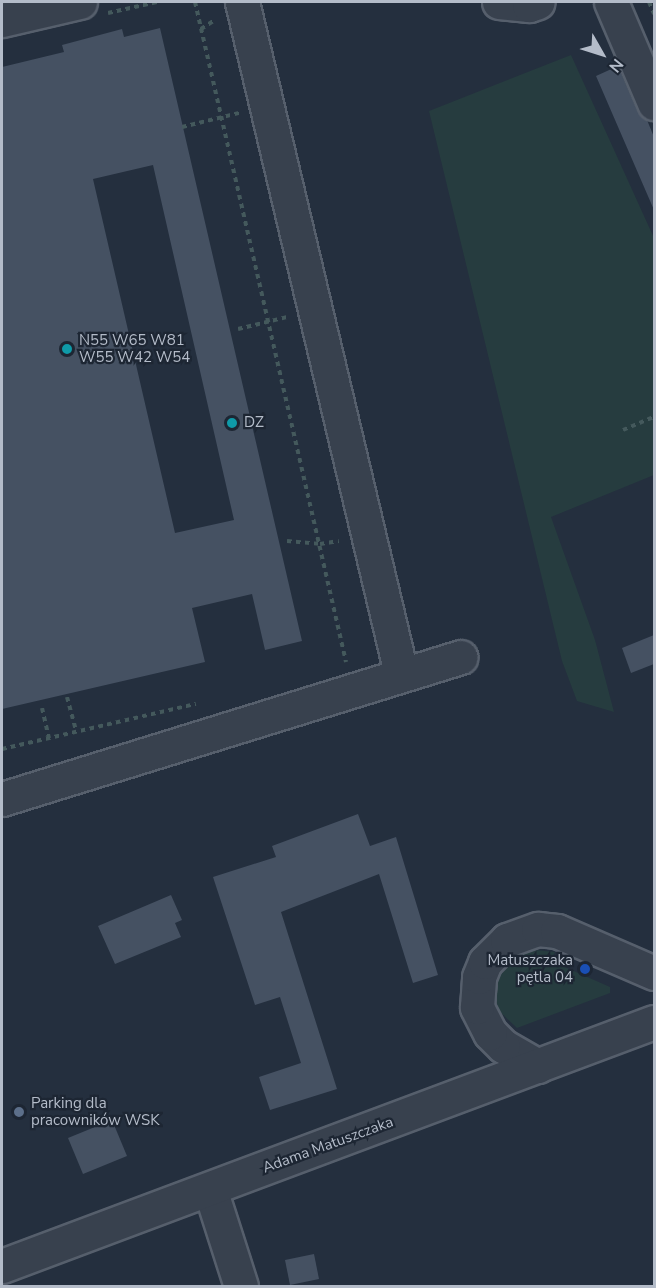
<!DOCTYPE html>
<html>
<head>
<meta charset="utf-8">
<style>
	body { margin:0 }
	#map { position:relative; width:656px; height:1288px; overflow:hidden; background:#242f3e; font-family:"Nunito Sans",sans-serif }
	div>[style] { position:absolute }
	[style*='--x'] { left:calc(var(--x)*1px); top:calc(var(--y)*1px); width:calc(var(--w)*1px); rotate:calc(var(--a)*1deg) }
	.green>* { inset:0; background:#263c3f }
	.building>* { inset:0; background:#455162 }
	.path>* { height:4px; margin-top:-2px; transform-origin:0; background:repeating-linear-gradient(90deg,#44595c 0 4.5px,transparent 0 9px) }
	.roads { filter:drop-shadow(2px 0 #565f6c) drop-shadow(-2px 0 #565f6c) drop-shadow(0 2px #565f6c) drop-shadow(0 -2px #565f6c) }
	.minor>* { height:33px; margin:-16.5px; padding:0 16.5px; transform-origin:16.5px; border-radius:16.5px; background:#38414e }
	.dots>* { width:16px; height:16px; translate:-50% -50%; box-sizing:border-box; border:3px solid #1d2633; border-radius:50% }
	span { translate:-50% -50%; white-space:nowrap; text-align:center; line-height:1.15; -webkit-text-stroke:4.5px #1d2633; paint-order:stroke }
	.poi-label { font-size:15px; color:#b4bcc9 }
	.left { translate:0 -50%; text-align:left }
	.right { translate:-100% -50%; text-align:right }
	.street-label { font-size:15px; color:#b4bcc9 }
	.frame { position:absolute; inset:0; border:3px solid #b4bcc9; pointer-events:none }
	.north { position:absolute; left:572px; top:24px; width:60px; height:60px; -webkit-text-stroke:4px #1d2633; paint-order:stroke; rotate:129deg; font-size:16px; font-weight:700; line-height:24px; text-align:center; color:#b4bcc9 }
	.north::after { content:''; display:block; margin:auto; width:21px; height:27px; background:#b4bcc9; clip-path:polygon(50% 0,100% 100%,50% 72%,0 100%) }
</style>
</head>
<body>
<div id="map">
	<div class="green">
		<div style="clip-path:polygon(571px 55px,654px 238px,654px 475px,551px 517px,595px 640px,614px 712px,577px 701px,562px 661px,429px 111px)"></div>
		<div style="clip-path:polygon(535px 950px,555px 952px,551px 961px,610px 987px,610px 993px,517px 1028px,499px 1011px,495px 996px,497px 980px,514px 958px)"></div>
	</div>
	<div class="building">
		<div style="clip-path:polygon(evenodd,160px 28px,302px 641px,265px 650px,252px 594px,192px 608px,205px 662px,2px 709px,2px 67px,64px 52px,62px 45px,122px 29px,124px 37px,160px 28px,153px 165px,234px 520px,175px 533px,93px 179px,153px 165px)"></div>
		<div style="clip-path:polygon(618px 66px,637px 110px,647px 120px,654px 137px,654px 210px,596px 76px)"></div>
		<div style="clip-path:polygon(654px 635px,654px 664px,631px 673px,622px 648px)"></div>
		<div style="clip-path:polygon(358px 814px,370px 846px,396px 837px,438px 975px,413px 983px,379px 874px,281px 912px,337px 1089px,270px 1110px,259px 1077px,301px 1063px,280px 997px,255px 1005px,213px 877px,276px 857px,272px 846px)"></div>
		<div style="clip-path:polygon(171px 895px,182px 920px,175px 923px,181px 937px,115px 964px,98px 926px)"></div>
		<div style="clip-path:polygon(112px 1120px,127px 1156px,83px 1174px,68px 1138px)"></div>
		<div style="clip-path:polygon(314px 1254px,319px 1279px,290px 1285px,285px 1260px)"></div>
	</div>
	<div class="path">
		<div style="--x:195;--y:2;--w:677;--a:77.11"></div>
		<div style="--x:649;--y:2;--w:13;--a:67"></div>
		<div style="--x:108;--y:13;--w:50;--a:-12.7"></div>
		<div style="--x:201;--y:29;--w:17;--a:-33"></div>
		<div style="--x:182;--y:127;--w:59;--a:-13.8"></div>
		<div style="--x:238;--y:329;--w:50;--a:-13.8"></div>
		<div style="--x:623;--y:430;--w:34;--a:-23"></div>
		<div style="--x:287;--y:541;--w:33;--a:5"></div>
		<div style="--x:320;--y:544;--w:19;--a:-9"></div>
		<div style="--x:67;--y:697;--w:35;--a:75"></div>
		<div style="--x:42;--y:708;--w:31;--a:77"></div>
		<div style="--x:2;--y:749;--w:199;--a:-13.1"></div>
	</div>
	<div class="roads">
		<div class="minor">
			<div style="--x:242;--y:2;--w:690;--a:76.67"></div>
			<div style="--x:499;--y:2;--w:30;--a:6"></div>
			<div style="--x:529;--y:5;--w:9;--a:-18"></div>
			<div style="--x:611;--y:2;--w:110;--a:66.9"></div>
			<div style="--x:2;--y:20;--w:80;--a:-13"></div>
			<div style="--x:2;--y:799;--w:480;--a:-17.2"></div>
			<div style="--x:538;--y:1066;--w:40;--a:-150.3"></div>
			<div style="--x:503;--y:1046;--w:18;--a:-135"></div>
			<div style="--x:490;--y:1033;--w:29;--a:-117"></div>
			<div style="--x:477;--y:1007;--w:30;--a:-86"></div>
			<div style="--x:479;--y:977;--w:16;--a:-68"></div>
			<div style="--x:485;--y:962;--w:31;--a:-45"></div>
			<div style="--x:507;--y:940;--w:33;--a:-20"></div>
			<div style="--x:538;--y:929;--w:19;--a:6"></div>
			<div style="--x:557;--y:931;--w:106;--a:23.4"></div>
			<div style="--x:210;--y:1189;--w:102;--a:72.3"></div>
			<div style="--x:2;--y:1266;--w:696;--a:-20.52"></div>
		</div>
	</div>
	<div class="dots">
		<div style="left:67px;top:349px;background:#0f9aa8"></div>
		<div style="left:232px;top:423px;background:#0f9aa8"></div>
		<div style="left:585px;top:969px;background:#1a4fb4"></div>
		<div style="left:19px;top:1112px;background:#5c6f8a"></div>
	</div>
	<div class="poi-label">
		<span class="left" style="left:79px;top:349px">N55 W65 W81<br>W55 W42 W54</span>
		<span class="left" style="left:244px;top:423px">DZ</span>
		<span class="right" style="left:573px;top:969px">Matuszczaka<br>pętla 04</span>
		<span class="left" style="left:31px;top:1112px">Parking dla<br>pracowników WSK</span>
	</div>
	<div class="street-label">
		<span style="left:328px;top:1145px;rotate:-20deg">Adama Matuszczaka</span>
	</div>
	<div class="frame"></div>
	<div class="north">N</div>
</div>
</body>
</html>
